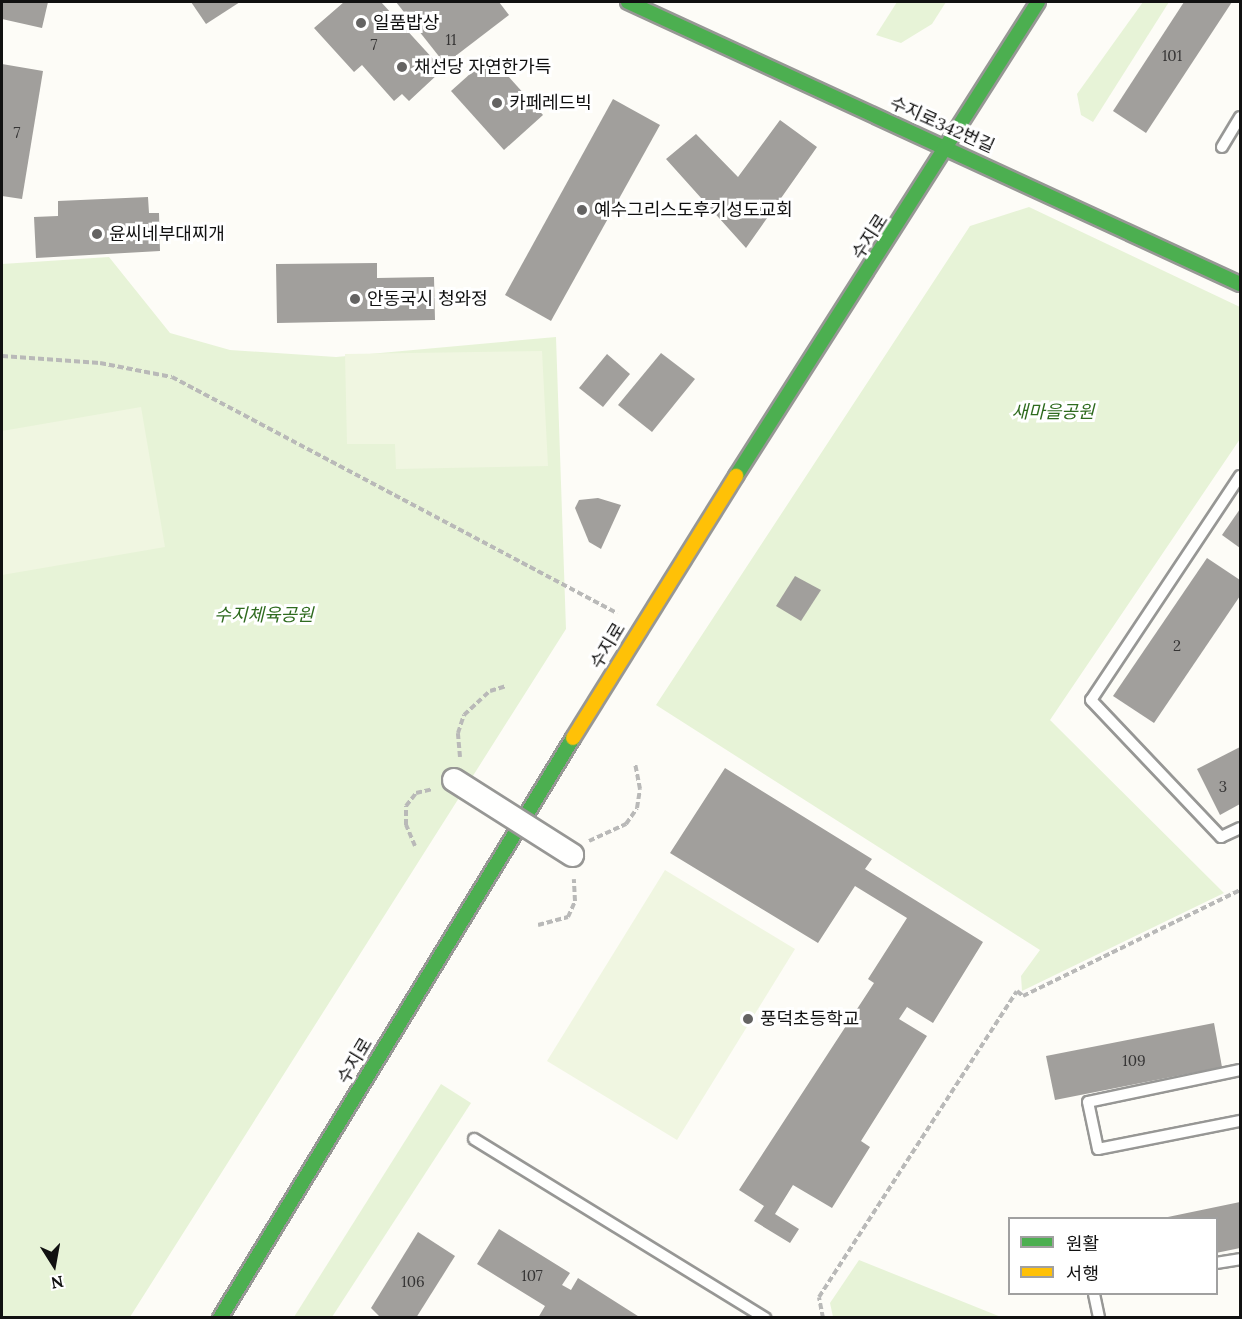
<!DOCTYPE html>
<html>
<head>
<meta charset="utf-8">
<style>
	body { margin:0 }
	#map { position:relative; width:1242px; height:1319px; overflow:hidden; background:#fdfcf7; font-family:Lora,"Noto Sans KR",serif }
	div>[style] { position:absolute }
	[style*='--x'] { left:calc(var(--x)*1px); top:calc(var(--y)*1px); width:calc(var(--w)*1px); rotate:calc(var(--a)*1deg) }
	.green>* { inset:0; background:#e7f3d7 }
	.pitch>* { inset:0; background:#f0f6e1 }
	.building>* { inset:0; background:#a19f9c }
	.path>* { height:4px; margin-top:-2px; transform-origin:0; background:repeating-linear-gradient(90deg,#b9b9b8 0 6px,transparent 0 9px) }
	.roads { filter:drop-shadow(2px 0 #979795) drop-shadow(-2px 0 #979795) drop-shadow(0 2px #979795) drop-shadow(0 -2px #979795) }
	.lane>* { height:10px; margin:-5px; padding:0 5px; transform-origin:5px; border-radius:5px; background:#fffffe }
	.fast>* { height:14px; margin:-7px; padding:0 7px; transform-origin:7px; border-radius:7px; background:#4caf50 }
	.slow>* { height:14px; margin:-7px; padding:0 7px; transform-origin:7px; border-radius:7px; background:#ffc107 }
	.bridges { filter:drop-shadow(2px 0 #979795) drop-shadow(-2px 0 #979795) drop-shadow(0 2px #979795) drop-shadow(0 -2px #979795) }
	.street-bridge>* { height:22px; margin:-11px; padding:0 11px; transform-origin:11px; border-radius:11px; background:#fffffe }
	.dots>* { width:16px; height:16px; translate:-50% -50%; box-sizing:border-box; border:3px solid #fff; border-radius:50% }
	span { translate:-50% -50%; white-space:nowrap; text-align:center; line-height:1.15; -webkit-text-stroke:6px #fff; paint-order:stroke }
	.number-label { font-size:15px; color:#353434 }
	.number-label span { -webkit-text-stroke-width:0 }
	.poi-label { font-size:18px; color:#111 }
	.left { translate:0 -50%; text-align:left }
	.street-label { font-size:18px; color:#111 }
	.park-label { font-size:18px; color:#2f6b1f; font-style:italic }
	.frame { position:absolute; inset:0; border:3px solid #111; pointer-events:none }
	.legend { position:absolute; left:1008px; top:1217px; width:210px; height:78px; box-sizing:border-box; background:#fff; border:2px solid #a0a0a0; margin:0; padding:8px 10px; list-style:none; font-size:18px; color:#111 }
	.legend li { display:flex; align-items:center; gap:12px; height:30px }
	.legend b { width:30px; border:2px solid #a0a0a0 }
	.north { position:absolute; left:24px; top:1235px; width:60px; height:60px; -webkit-text-stroke:4px #fff; paint-order:stroke; rotate:169deg; font-size:16px; font-weight:700; line-height:24px; text-align:center; color:#111 }
	.north::after { content:''; display:block; margin:auto; width:21px; height:27px; background:#111; clip-path:polygon(50% 0,100% 100%,50% 72%,0 100%) }
</style>
</head>
<body>
<div id="map">
	<div class="green">
		<div style="clip-path:polygon(897px 2px,946px 2px,932px 24px,901px 43px,876px 35px)"></div>
		<div style="clip-path:polygon(1143px 2px,1169px 2px,1093px 122px,1081px 115px,1077px 94px)"></div>
		<div style="clip-path:polygon(1029px 207px,1240px 307px,1240px 439px,1050px 720px,1224px 893px,1022px 991px,1021px 976px,1040px 950px,656px 705px,970px 226px)"></div>
		<div style="clip-path:polygon(109px 257px,170px 333px,230px 350px,336px 357px,556px 337px,566px 629px,130px 1317px,2px 1317px,2px 264px)"></div>
		<div style="clip-path:polygon(441px 1084px,471px 1103px,332px 1317px,294px 1317px)"></div>
		<div style="clip-path:polygon(859px 1260px,1001px 1317px,833px 1317px,830px 1303px)"></div>
	</div>
	<div class="pitch">
		<div style="clip-path:polygon(542px 351px,548px 466px,396px 469px,395px 444px,347px 444px,345px 354px)"></div>
		<div style="clip-path:polygon(141px 407px,165px 547px,2px 575px,2px 431px)"></div>
		<div style="clip-path:polygon(665px 870px,795px 949px,677px 1140px,547px 1061px)"></div>
	</div>
	<div class="building">
		<div style="clip-path:polygon(2px 2px,48px 2px,42px 28px,2px 19px)"></div>
		<div style="clip-path:polygon(191px 2px,240px 2px,206px 24px)"></div>
		<div style="clip-path:polygon(344px 2px,381px 2px,435px 61px,431px 65px,438px 74px,409px 101px,402px 94px,394px 101px,362px 65px,354px 72px,314px 28px)"></div>
		<div style="clip-path:polygon(396px 2px,499px 2px,509px 15px,445px 64px)"></div>
		<div style="clip-path:polygon(1184px 2px,1232px 2px,1146px 133px,1113px 111px)"></div>
		<div style="clip-path:polygon(490px 56px,543px 115px,504px 150px,451px 91px)"></div>
		<div style="clip-path:polygon(2px 64px,43px 71px,22px 199px,2px 196px)"></div>
		<div style="clip-path:polygon(613px 99px,660px 125px,551px 321px,505px 295px)"></div>
		<div style="clip-path:polygon(780px 120px,817px 147px,746px 248px,666px 159px,696px 134px,738px 177px)"></div>
		<div style="clip-path:polygon(148px 197px,149px 213px,159px 213px,160px 251px,36px 258px,34px 217px,58px 216px,58px 201px)"></div>
		<div style="clip-path:polygon(377px 263px,377px 278px,434px 277px,435px 320px,277px 323px,276px 264px)"></div>
		<div style="clip-path:polygon(661px 353px,695px 379px,652px 432px,618px 405px)"></div>
		<div style="clip-path:polygon(607px 354px,630px 374px,603px 407px,579px 388px)"></div>
		<div style="clip-path:polygon(598px 498px,621px 505px,601px 549px,589px 542px,575px 508px,579px 500px)"></div>
		<div style="clip-path:polygon(1240px 509px,1240px 548px,1222px 535px)"></div>
		<div style="clip-path:polygon(1207px 558px,1240px 580px,1240px 596px,1154px 723px,1113px 696px)"></div>
		<div style="clip-path:polygon(795px 576px,821px 590px,801px 621px,776px 606px)"></div>
		<div style="clip-path:polygon(1240px 747px,1240px 804px,1220px 815px,1197px 769px)"></div>
		<div style="clip-path:polygon(725px 768px,872px 859px,865px 869px,983px 942px,933px 1023px,907px 1007px,899px 1019px,927px 1036px,861px 1141px,870px 1147px,832px 1208px,793px 1185px,775px 1214px,799px 1229px,790px 1243px,754px 1221px,764px 1206px,739px 1190px,874px 983px,868px 979px,907px 918px,855px 886px,818px 943px,670px 853px)"></div>
		<div style="clip-path:polygon(1214px 1023px,1222px 1067px,1055px 1100px,1046px 1056px)"></div>
		<div style="clip-path:polygon(1240px 1202px,1240px 1248px,1216px 1253px,1216px 1218px,1163px 1218px)"></div>
		<div style="clip-path:polygon(499px 1229px,570px 1273px,562px 1285px,571px 1290px,578px 1278px,641px 1318px,538px 1318px,545px 1306px,477px 1264px)"></div>
		<div style="clip-path:polygon(418px 1232px,455px 1256px,416px 1318px,381px 1318px,371px 1308px)"></div>
	</div>
	<div class="path">
		<div style="--x:2;--y:356;--w:98;--a:4.1"></div>
		<div style="--x:100;--y:363;--w:73;--a:11"></div>
		<div style="--x:172;--y:377;--w:504;--a:27.94"></div>
		<div style="--x:460;--y:757;--w:24;--a:-95"></div>
		<div style="--x:458;--y:733;--w:19;--a:-72"></div>
		<div style="--x:464;--y:715;--w:35;--a:-43"></div>
		<div style="--x:490;--y:691;--w:17;--a:-17"></div>
		<div style="--x:589;--y:841;--w:41;--a:-24.7"></div>
		<div style="--x:626;--y:824;--w:19;--a:-55"></div>
		<div style="--x:637;--y:808;--w:19;--a:-81"></div>
		<div style="--x:640;--y:789;--w:26;--a:-101"></div>
		<div style="--x:415;--y:846;--w:23;--a:-113"></div>
		<div style="--x:406;--y:825;--w:19;--a:-90"></div>
		<div style="--x:406;--y:806;--w:16;--a:-52"></div>
		<div style="--x:416;--y:793;--w:17;--a:-13"></div>
		<div style="--x:538;--y:925;--w:31;--a:-15"></div>
		<div style="--x:568;--y:917;--w:17;--a:-66"></div>
		<div style="--x:575;--y:901;--w:22;--a:-93"></div>
		<div style="--x:823;--y:1318;--w:21;--a:-101"></div>
		<div style="--x:819;--y:1297;--w:364;--a:-57.1"></div>
		<div style="--x:1017;--y:991;--w:8;--a:40"></div>
		<div style="--x:1023;--y:996;--w:242;--a:-26"></div>
	</div>
	<div class="roads">
		<div class="lane">
			<div style="--x:1222;--y:147;--w:35;--a:-59"></div>
			<div style="--x:1240;--y:476;--w:269;--a:123.6"></div>
			<div style="--x:1091;--y:700;--w:189;--a:46.5"></div>
			<div style="--x:1221;--y:837;--w:21;--a:-25"></div>
			<div style="--x:1240;--y:1070;--w:155;--a:168.1"></div>
			<div style="--x:1088;--y:1102;--w:48;--a:78"></div>
			<div style="--x:1098;--y:1149;--w:145;--a:-11.2"></div>
			<div style="--x:474;--y:1139;--w:342;--a:31.6"></div>
			<div style="--x:1216;--y:1263;--w:24;--a:-9"></div>
			<div style="--x:1094;--y:1294;--w:25;--a:78"></div>
		</div>
		<div class="fast">
			<div style="--x:628;--y:2;--w:674;--a:24.74"></div>
			<div style="--x:736;--y:476;--w:562;--a:-57.5"></div>
			<div style="--x:220;--y:1318;--w:679;--a:-58.67"></div>
		</div>
		<div class="slow">
			<div style="--x:573;--y:738;--w:309;--a:-58.1"></div>
		</div>
	</div>
	<div class="bridges">
		<div class="street-bridge">
			<div style="--x:454;--y:780;--w:140;--a:32.4"></div>
		</div>
	</div>
	<div class="dots">
		<div style="left:361px;top:23px;background:#646362"></div>
		<div style="left:402px;top:67px;background:#646362"></div>
		<div style="left:497px;top:103px;background:#646362"></div>
		<div style="left:582px;top:210px;background:#646362"></div>
		<div style="left:97px;top:234px;background:#646362"></div>
		<div style="left:355px;top:299px;background:#646362"></div>
		<div style="left:748px;top:1019px;background:#646362"></div>
	</div>
	<div class="number-label">
		<span style="left:451px;top:40px">11</span>
		<span style="left:374px;top:45px">7</span>
		<span style="left:1172px;top:56px">101</span>
		<span style="left:17px;top:133px">7</span>
		<span style="left:1177px;top:646px">2</span>
		<span style="left:1223px;top:787px">3</span>
		<span style="left:1134px;top:1061px">109</span>
		<span style="left:532px;top:1276px">107</span>
		<span style="left:413px;top:1282px">106</span>
	</div>
	<div class="poi-label">
		<span class="left" style="left:373px;top:23px">일품밥상</span>
		<span class="left" style="left:414px;top:67px">채선당 자연한가득</span>
		<span class="left" style="left:509px;top:103px">카페레드빅</span>
		<span class="left" style="left:594px;top:210px">예수그리스도후기성도교회</span>
		<span class="left" style="left:109px;top:234px">윤씨네부대찌개</span>
		<span class="left" style="left:367px;top:299px">안동국시 청와정</span>
		<span class="left" style="left:760px;top:1019px">풍덕초등학교</span>
	</div>
	<div class="street-label">
		<span style="left:942px;top:125px;rotate:24deg">수지로342번길</span>
		<span style="left:870px;top:237px;rotate:-57deg">수지로</span>
		<span style="left:608px;top:646px;rotate:-59deg">수지로</span>
		<span style="left:355px;top:1061px;rotate:-59deg">수지로</span>
	</div>
	<div class="park-label">
		<span style="left:1053px;top:412px">새마을공원</span>
		<span style="left:264px;top:615px">수지체육공원</span>
	</div>
	<div class="frame"></div>
	<ul class="legend">
	<li><b style="height:8px;background:#4caf50"></b>원활</li>
	<li><b style="height:8px;background:#ffc107"></b>서행</li>
	</ul>
	<div class="north">N</div>
</div>
</body>
</html>
